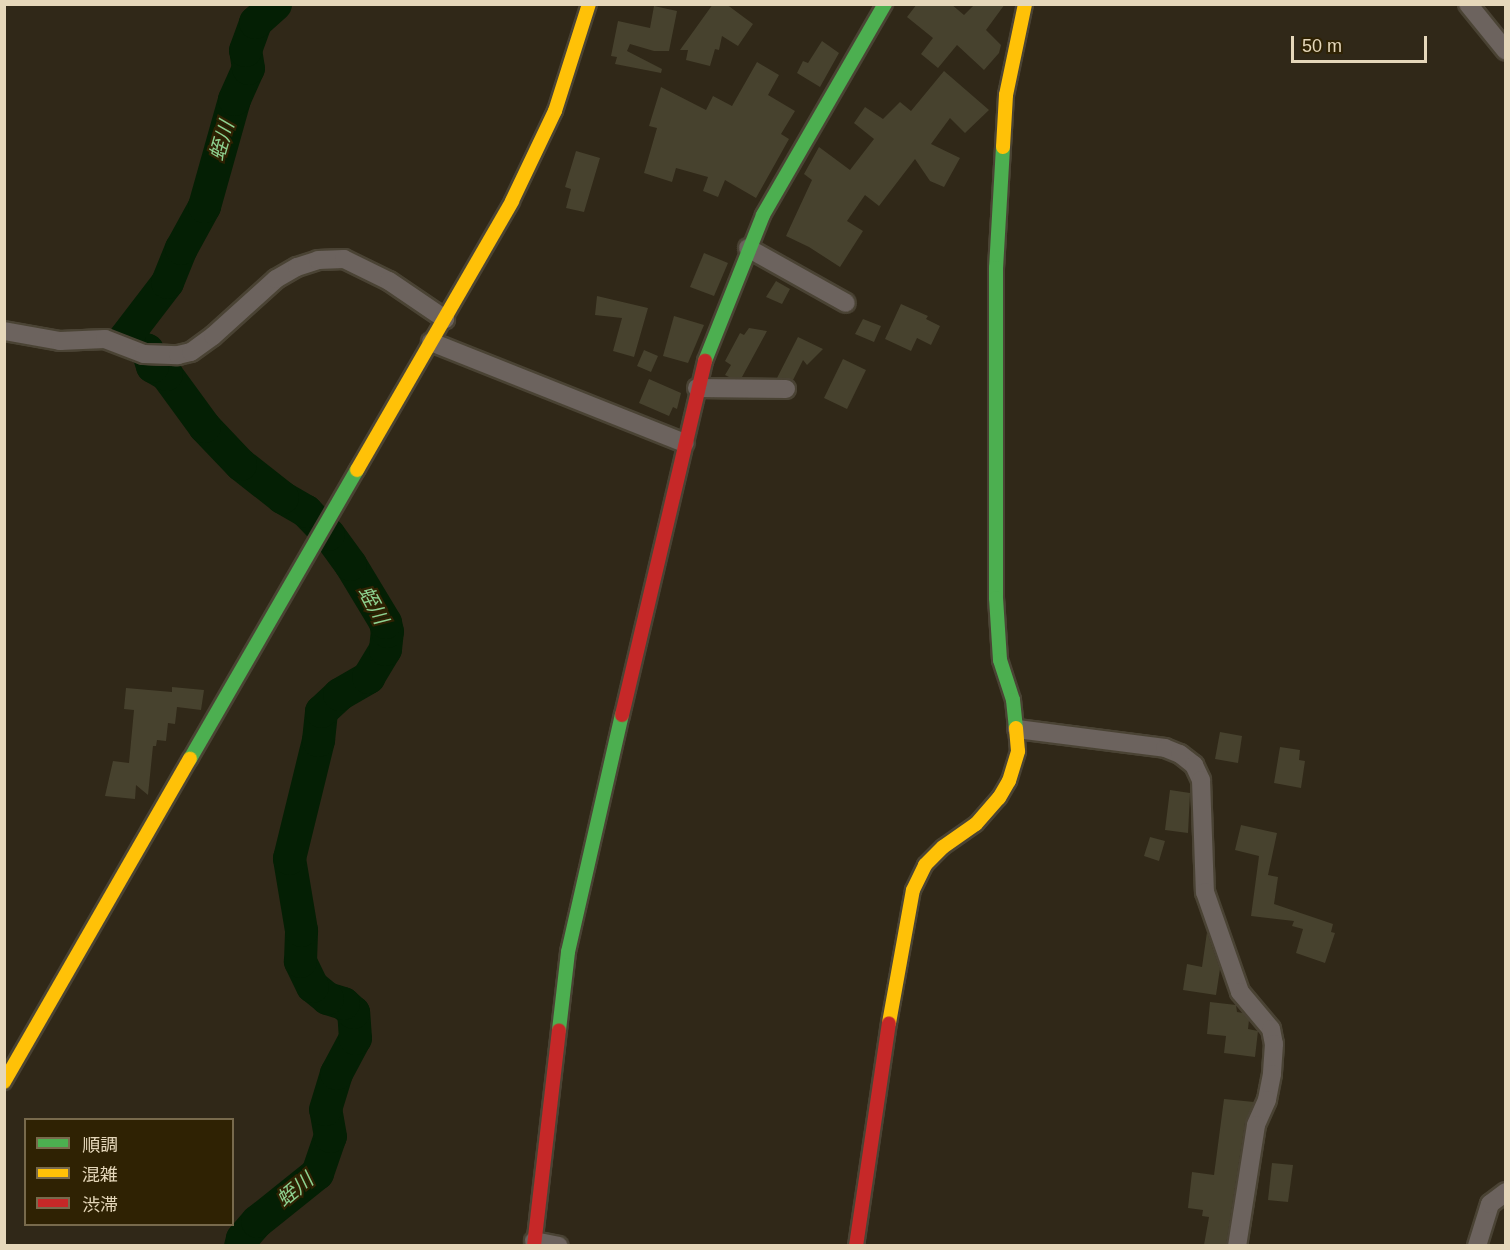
<!DOCTYPE html>
<html>
<head>
<meta charset="utf-8">
<style>
	body { margin:0 }
	#map { position:relative; width:1510px; height:1250px; overflow:hidden; background:#302818; font-family:Arial,"Noto Sans JP",sans-serif }
	div>[style] { position:absolute }
	[style*='--x'] { left:calc(var(--x)*1px); top:calc(var(--y)*1px); width:calc(var(--w)*1px); rotate:calc(var(--a)*1deg) }
	.river>* { height:33px; margin:-16.5px; padding:0 16.5px; transform-origin:16.5px; border-radius:16.5px; background:#041f04 }
	.building>* { inset:0; background:#47422e }
	.roads { filter:drop-shadow(2px 0 #4a4334) drop-shadow(-2px 0 #4a4334) drop-shadow(0 2px #4a4334) drop-shadow(0 -2px #4a4334) }
	.street>* { height:18px; margin:-9px; padding:0 9px; transform-origin:9px; border-radius:9px; background:#6c635e }
	.fast>* { height:14px; margin:-7px; padding:0 7px; transform-origin:7px; border-radius:7px; background:#4caf50 }
	.slow>* { height:14px; margin:-7px; padding:0 7px; transform-origin:7px; border-radius:7px; background:#ffc107 }
	.jam>* { height:14px; margin:-7px; padding:0 7px; transform-origin:7px; border-radius:7px; background:#c62828 }
	span { translate:-50% -50%; white-space:nowrap; text-align:center; line-height:1.15; -webkit-text-stroke:4.5px #2f2203; paint-order:stroke }
	.water-label { font-size:20px; color:#8ed291; font-style:italic }
	.frame { position:absolute; inset:0; border:6px solid #e5d7ba; pointer-events:none }
	.legend { position:absolute; left:24px; top:1118px; width:210px; height:108px; box-sizing:border-box; background:#2f2203; border:2px solid #786a4c; margin:0; padding:8px 10px; list-style:none; font-size:18px; color:#e5d7ba }
	.legend li { display:flex; align-items:center; gap:12px; height:30px }
	.legend b { width:30px; border:2px solid #786a4c }
	.scale { position:absolute; left:1291px; top:36px; width:136px; height:27px; box-sizing:border-box; border:3px solid #e5d7ba; border-top:0; padding-left:8px; font-size:18px; line-height:21px; white-space:nowrap; color:#e5d7ba; -webkit-text-stroke:4px #2f2203; paint-order:stroke }
</style>
</head>
<body>
<div id="map">
	<div class="river">
		<div style="--x:240;--y:1246;--w:8;--a:-76"></div>
		<div style="--x:242;--y:1238;--w:23;--a:-49"></div>
		<div style="--x:257;--y:1221;--w:77;--a:-38.7"></div>
		<div style="--x:317;--y:1173;--w:39;--a:-71"></div>
		<div style="--x:330;--y:1136;--w:27;--a:-100"></div>
		<div style="--x:325;--y:1109;--w:38;--a:-73"></div>
		<div style="--x:336;--y:1073;--w:40;--a:-62"></div>
		<div style="--x:355;--y:1038;--w:26;--a:-94"></div>
		<div style="--x:353;--y:1012;--w:13;--a:-138"></div>
		<div style="--x:343;--y:1003;--w:17;--a:-163"></div>
		<div style="--x:327;--y:998;--w:19;--a:-141"></div>
		<div style="--x:312;--y:986;--w:28;--a:-116"></div>
		<div style="--x:300;--y:961;--w:31;--a:-88"></div>
		<div style="--x:301;--y:930;--w:73;--a:-99.5"></div>
		<div style="--x:289;--y:858;--w:122;--a:-76.2"></div>
		<div style="--x:318;--y:740;--w:29;--a:-84"></div>
		<div style="--x:321;--y:711;--w:25;--a:-43"></div>
		<div style="--x:339;--y:694;--w:34;--a:-30"></div>
		<div style="--x:368;--y:677;--w:33;--a:-59"></div>
		<div style="--x:385;--y:649;--w:18;--a:-84"></div>
		<div style="--x:387;--y:631;--w:9;--a:-103"></div>
		<div style="--x:385;--y:622;--w:68;--a:-121.1"></div>
		<div style="--x:350;--y:564;--w:37;--a:-126"></div>
		<div style="--x:328;--y:534;--w:32;--a:-134"></div>
		<div style="--x:306;--y:511;--w:28;--a:-150"></div>
		<div style="--x:282;--y:497;--w:53;--a:-141.8"></div>
		<div style="--x:240;--y:464;--w:52;--a:-133.5"></div>
		<div style="--x:204;--y:426;--w:64;--a:-126.2"></div>
		<div style="--x:166;--y:374;--w:16;--a:-150"></div>
		<div style="--x:152;--y:366;--w:17;--a:-107"></div>
		<div style="--x:147;--y:350;--w:20;--a:-156"></div>
		<div style="--x:129;--y:342;--w:6;--a:-129"></div>
		<div style="--x:125;--y:337;--w:69;--a:-52.6"></div>
		<div style="--x:167;--y:282;--w:37;--a:-68"></div>
		<div style="--x:181;--y:248;--w:48;--a:-61.3"></div>
		<div style="--x:204;--y:206;--w:111;--a:-74.3"></div>
		<div style="--x:234;--y:99;--w:34;--a:-66"></div>
		<div style="--x:248;--y:68;--w:18;--a:-99"></div>
		<div style="--x:245;--y:50;--w:30;--a:-70"></div>
		<div style="--x:255;--y:22;--w:27;--a:-42"></div>
	</div>
	<div class="building">
		<div style="clip-path:polygon(713px 4px,726px 4px,753px 24px,738px 46px,722px 36px,719px 50px,715px 49px,710px 66px,686px 60px,688px 50px,680px 50px)"></div>
		<div style="clip-path:polygon(917px 4px,951px 4px,964px 15px,975px 4px,1005px 4px,986px 30px,1001px 45px,999px 53px,984px 70px,957px 45px,938px 68px,921px 54px,933px 38px,907px 17px)"></div>
		<div style="clip-path:polygon(654px 6px,677px 11px,669px 51px,654px 51px,630px 44px,627px 51px,662px 69px,661px 73px,615px 64px,617px 57px,611px 56px,618px 21px,650px 28px)"></div>
		<div style="clip-path:polygon(822px 41px,839px 53px,820px 87px,797px 73px,803px 61px,808px 63px)"></div>
		<div style="clip-path:polygon(757px 62px,779px 75px,768px 95px,795px 111px,781px 134px,789px 139px,756px 198px,725px 180px,718px 197px,703px 191px,708px 177px,676px 168px,672px 182px,644px 173px,657px 128px,649px 126px,661px 87px,706px 110px,713px 96px,732px 106px)"></div>
		<div style="clip-path:polygon(944px 71px,989px 110px,965px 133px,950px 118px,931px 144px,960px 158px,944px 187px,930px 181px,915px 159px,879px 206px,865px 195px,847px 221px,863px 231px,840px 267px,809px 247px,786px 236px,812px 180px,804px 174px,819px 147px,850px 170px,874px 139px,854px 123px,865px 107px,883px 119px,900px 102px,911px 111px)"></div>
		<div style="clip-path:polygon(576px 151px,600px 158px,584px 212px,566px 208px,571px 189px,565px 187px)"></div>
		<div style="clip-path:polygon(704px 253px,728px 263px,714px 296px,690px 287px)"></div>
		<div style="clip-path:polygon(776px 281px,790px 289px,782px 304px,766px 297px)"></div>
		<div style="clip-path:polygon(597px 296px,648px 308px,634px 357px,613px 351px,622px 318px,595px 315px)"></div>
		<div style="clip-path:polygon(901px 304px,928px 316px,926px 319px,940px 326px,931px 345px,917px 338px,911px 351px,885px 339px)"></div>
		<div style="clip-path:polygon(674px 316px,704px 325px,688px 363px,663px 356px)"></div>
		<div style="clip-path:polygon(863px 319px,881px 326px,874px 342px,855px 334px)"></div>
		<div style="clip-path:polygon(749px 328px,767px 331px,742px 377px,729px 377px,725px 375px,731px 365px,725px 361px,740px 333px,744px 335px)"></div>
		<div style="clip-path:polygon(798px 337px,823px 349px,807px 365px,803px 360px,793px 380px,777px 378px)"></div>
		<div style="clip-path:polygon(644px 350px,658px 356px,651px 372px,637px 366px)"></div>
		<div style="clip-path:polygon(843px 359px,866px 370px,847px 409px,824px 398px)"></div>
		<div style="clip-path:polygon(649px 379px,681px 393px,677px 409px,673px 407px,669px 416px,639px 403px)"></div>
		<div style="clip-path:polygon(172px 687px,204px 690px,201px 710px,177px 707px,175px 724px,168px 723px,166px 741px,157px 740px,156px 746px,153px 746px,148px 795px,136px 785px,135px 799px,105px 796px,113px 761px,129px 763px,134px 710px,124px 709px,126px 688px,172px 692px)"></div>
		<div style="clip-path:polygon(1220px 732px,1242px 736px,1238px 763px,1215px 759px)"></div>
		<div style="clip-path:polygon(1280px 747px,1300px 750px,1299px 760px,1305px 761px,1301px 788px,1274px 783px)"></div>
		<div style="clip-path:polygon(1170px 790px,1190px 793px,1188px 833px,1165px 830px)"></div>
		<div style="clip-path:polygon(1241px 825px,1277px 833px,1268px 875px,1278px 877px,1274px 904px,1333px 924px,1331px 932px,1335px 933px,1325px 963px,1296px 953px,1303px 929px,1292px 926px,1294px 921px,1251px 916px,1259px 856px,1235px 850px)"></div>
		<div style="clip-path:polygon(1150px 837px,1165px 841px,1159px 861px,1144px 856px)"></div>
		<div style="clip-path:polygon(1207px 932px,1220px 969px,1216px 995px,1183px 990px,1187px 964px,1202px 967px)"></div>
		<div style="clip-path:polygon(1210px 1002px,1236px 1005px,1237px 1012px,1243px 1013px,1249px 1020px,1248px 1029px,1258px 1031px,1255px 1057px,1224px 1053px,1226px 1036px,1207px 1034px)"></div>
		<div style="clip-path:polygon(1224px 1099px,1254px 1102px,1245px 1123px,1226px 1245px,1204px 1245px,1209px 1217px,1202px 1216px,1203px 1210px,1188px 1208px,1192px 1172px,1214px 1175px)"></div>
		<div style="clip-path:polygon(1272px 1163px,1293px 1165px,1288px 1202px,1268px 1200px)"></div>
	</div>
	<div class="roads">
		<div class="street">
			<div style="--x:1468;--y:4;--w:60;--a:51"></div>
			<div style="--x:748;--y:248;--w:112;--a:29.3"></div>
			<div style="--x:4;--y:331;--w:57;--a:10.1"></div>
			<div style="--x:60;--y:341;--w:45;--a:-2.5"></div>
			<div style="--x:105;--y:339;--w:42;--a:21"></div>
			<div style="--x:144;--y:354;--w:34;--a:2"></div>
			<div style="--x:178;--y:355;--w:13;--a:-13"></div>
			<div style="--x:191;--y:352;--w:27;--a:-36"></div>
			<div style="--x:213;--y:336;--w:85;--a:-42.1"></div>
			<div style="--x:276;--y:279;--w:24;--a:-30"></div>
			<div style="--x:297;--y:267;--w:22;--a:-18"></div>
			<div style="--x:318;--y:260;--w:26;--a:-2"></div>
			<div style="--x:344;--y:259;--w:50;--a:26.1"></div>
			<div style="--x:389;--y:281;--w:68;--a:34.2"></div>
			<div style="--x:431;--y:342;--w:273;--a:21.7"></div>
			<div style="--x:697;--y:388;--w:89;--a:0.6"></div>
			<div style="--x:1017;--y:729;--w:149;--a:7.3"></div>
			<div style="--x:1165;--y:748;--w:16;--a:22"></div>
			<div style="--x:1180;--y:754;--w:18;--a:38"></div>
			<div style="--x:1194;--y:765;--w:17;--a:65"></div>
			<div style="--x:1201;--y:780;--w:112;--a:88"></div>
			<div style="--x:1205;--y:892;--w:106;--a:70.7"></div>
			<div style="--x:1240;--y:992;--w:48;--a:50"></div>
			<div style="--x:1271;--y:1029;--w:15;--a:79"></div>
			<div style="--x:1274;--y:1044;--w:30;--a:94"></div>
			<div style="--x:1272;--y:1074;--w:26;--a:101"></div>
			<div style="--x:1267;--y:1100;--w:27;--a:114"></div>
			<div style="--x:1256;--y:1125;--w:122;--a:98.9"></div>
			<div style="--x:534;--y:1241;--w:25;--a:11"></div>
			<div style="--x:1477;--y:1246;--w:44;--a:-72.8"></div>
			<div style="--x:1490;--y:1204;--w:20;--a:-37"></div>
		</div>
		<div class="fast">
			<div style="--x:1003;--y:147;--w:121;--a:93.3"></div>
			<div style="--x:996;--y:268;--w:330;--a:90"></div>
			<div style="--x:996;--y:598;--w:62;--a:86.3"></div>
			<div style="--x:1000;--y:660;--w:42;--a:72"></div>
			<div style="--x:1013;--y:700;--w:28;--a:84"></div>
			<div style="--x:705;--y:361;--w:157;--a:-68.3"></div>
			<div style="--x:763;--y:215;--w:244;--a:-60"></div>
			<div style="--x:190;--y:759;--w:334;--a:-60"></div>
			<div style="--x:559;--y:1030;--w:79;--a:-83.4"></div>
			<div style="--x:568;--y:952;--w:243;--a:-77.2"></div>
		</div>
		<div class="slow">
			<div style="--x:1003;--y:147;--w:52;--a:-86.7"></div>
			<div style="--x:1006;--y:95;--w:93;--a:-78.2"></div>
			<div style="--x:357;--y:470;--w:310;--a:-60"></div>
			<div style="--x:512;--y:201;--w:100;--a:-64.5"></div>
			<div style="--x:555;--y:111;--w:112;--a:-72.4"></div>
			<div style="--x:889;--y:1023;--w:135;--a:-79.8"></div>
			<div style="--x:913;--y:890;--w:28;--a:-64"></div>
			<div style="--x:925;--y:865;--w:25;--a:-45"></div>
			<div style="--x:943;--y:847;--w:40;--a:-34.9"></div>
			<div style="--x:976;--y:824;--w:35;--a:-49"></div>
			<div style="--x:999;--y:798;--w:20;--a:-60"></div>
			<div style="--x:1009;--y:781;--w:31;--a:-73"></div>
			<div style="--x:1018;--y:751;--w:23;--a:-95"></div>
			<div style="--x:4;--y:1082;--w:373;--a:-60.1"></div>
		</div>
		<div class="jam">
			<div style="--x:622;--y:715;--w:364;--a:-76.8"></div>
			<div style="--x:534;--y:1246;--w:217;--a:-83.4"></div>
			<div style="--x:856;--y:1246;--w:225;--a:-81.6"></div>
		</div>
	</div>
	<div class="water-label">
		<span style="left:222px;top:141px;rotate:-74deg">蛭川</span>
		<span style="left:373px;top:605px;rotate:62deg">蛭川</span>
		<span style="left:295px;top:1190px;rotate:-40deg">蛭川</span>
	</div>
	<div class="frame"></div>
	<ul class="legend">
	<li><b style="height:8px;background:#4caf50"></b>順調</li>
	<li><b style="height:8px;background:#ffc107"></b>混雑</li>
	<li><b style="height:8px;background:#c62828"></b>渋滞</li>
	</ul>
	<div class="scale">50 m</div>
</div>
</body>
</html>
